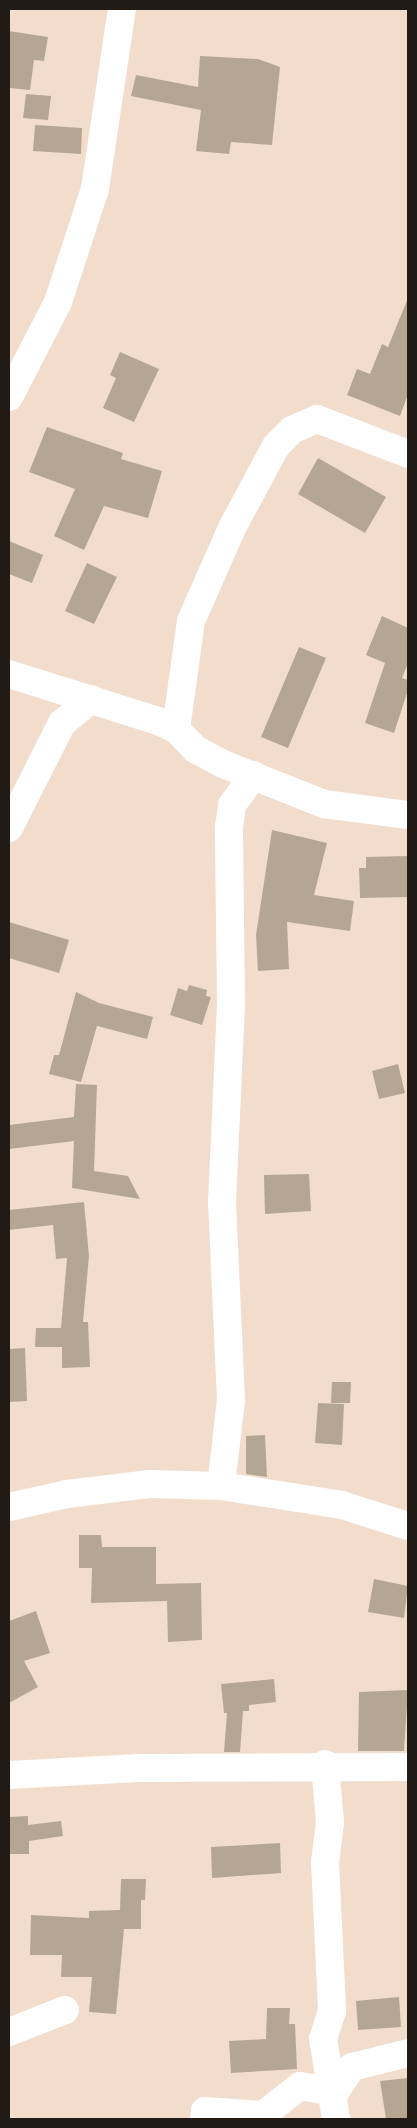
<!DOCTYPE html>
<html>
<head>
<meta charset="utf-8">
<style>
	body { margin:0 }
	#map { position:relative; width:417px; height:2128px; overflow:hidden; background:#f2ddcc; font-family:"Times New Roman",serif }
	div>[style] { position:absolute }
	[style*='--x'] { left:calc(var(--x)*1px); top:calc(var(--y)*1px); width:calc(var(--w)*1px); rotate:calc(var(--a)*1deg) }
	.building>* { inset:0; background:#b5a692 }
	.minor>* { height:28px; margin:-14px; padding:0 14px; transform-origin:14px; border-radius:14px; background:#fff }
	span { translate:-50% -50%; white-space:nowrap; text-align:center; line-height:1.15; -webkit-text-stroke:4px #fcebde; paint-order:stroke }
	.frame { position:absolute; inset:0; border:10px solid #221b15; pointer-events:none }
</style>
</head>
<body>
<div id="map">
	<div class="building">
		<div style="clip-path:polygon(9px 31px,48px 37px,44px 61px,34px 60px,30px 90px,9px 88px)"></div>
		<div style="clip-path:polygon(200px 56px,258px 59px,280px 67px,272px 145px,231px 142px,229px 154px,196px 151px,201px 110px,131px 96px,136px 75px,198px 87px)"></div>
		<div style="clip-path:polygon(26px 94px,51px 96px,48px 120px,23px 118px)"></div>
		<div style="clip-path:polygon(35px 125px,82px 128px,81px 154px,33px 151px)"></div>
		<div style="clip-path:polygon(408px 298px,408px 394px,400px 416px,347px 395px,357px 369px,370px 374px,382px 344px,388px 347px)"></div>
		<div style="clip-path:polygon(120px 352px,159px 369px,134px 422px,103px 408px,116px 378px,110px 375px)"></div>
		<div style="clip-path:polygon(47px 427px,123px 453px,121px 459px,162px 471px,148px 518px,104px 506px,84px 550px,54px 536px,75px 489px,29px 472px)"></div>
		<div style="clip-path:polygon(318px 458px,386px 497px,365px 533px,298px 494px)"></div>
		<div style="clip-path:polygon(9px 541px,43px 555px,32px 583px,9px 574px)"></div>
		<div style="clip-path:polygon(87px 563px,117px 577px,94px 624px,65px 611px)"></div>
		<div style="clip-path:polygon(382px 616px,408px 628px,408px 663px,402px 678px,408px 680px,408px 690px,394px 733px,365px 723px,385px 663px,366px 655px)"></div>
		<div style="clip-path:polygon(299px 647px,326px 658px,288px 748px,261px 737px)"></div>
		<div style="clip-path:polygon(272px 830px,327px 843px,314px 895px,354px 901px,350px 931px,287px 922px,289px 969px,258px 971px,256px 935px)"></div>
		<div style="clip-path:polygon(408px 856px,408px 897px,360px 898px,359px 868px,366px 868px,366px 857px)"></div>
		<div style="clip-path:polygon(9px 922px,69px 940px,59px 973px,9px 958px)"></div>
		<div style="clip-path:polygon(189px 985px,207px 990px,206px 996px,211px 997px,202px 1025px,170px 1015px,178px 988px,187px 991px)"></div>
		<div style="clip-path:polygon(76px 992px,99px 1003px,153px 1017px,147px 1039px,97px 1026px,81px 1082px,49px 1074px,54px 1055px,59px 1055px)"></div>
		<div style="clip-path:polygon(398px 1064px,405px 1093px,379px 1099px,372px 1071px)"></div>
		<div style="clip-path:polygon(76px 1084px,97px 1085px,94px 1171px,128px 1176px,140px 1199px,72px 1188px,74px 1141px,9px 1149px,9px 1125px,74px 1117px)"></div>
		<div style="clip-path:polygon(309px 1174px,311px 1211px,265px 1214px,264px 1175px)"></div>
		<div style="clip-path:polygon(84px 1202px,89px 1256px,83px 1322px,88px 1322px,90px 1367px,62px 1368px,62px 1347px,35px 1347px,36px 1328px,61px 1328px,67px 1258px,56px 1259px,53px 1225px,9px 1230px,9px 1210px)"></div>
		<div style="clip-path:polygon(25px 1348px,27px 1401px,9px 1402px,9px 1349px)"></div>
		<div style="clip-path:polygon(332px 1382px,351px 1382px,350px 1403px,331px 1403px)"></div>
		<div style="clip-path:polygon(318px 1403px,344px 1404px,342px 1445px,315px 1443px)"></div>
		<div style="clip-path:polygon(265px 1435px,267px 1477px,246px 1474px,246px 1436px)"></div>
		<div style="clip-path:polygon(79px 1535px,101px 1535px,102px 1547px,156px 1547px,156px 1584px,201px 1583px,202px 1640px,168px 1642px,167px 1601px,91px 1603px,92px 1568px,79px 1568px)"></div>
		<div style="clip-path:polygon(374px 1579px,408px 1586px,404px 1618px,368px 1612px)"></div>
		<div style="clip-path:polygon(36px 1611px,50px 1653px,24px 1661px,38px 1687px,9px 1703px,9px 1621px)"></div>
		<div style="clip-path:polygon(274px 1679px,276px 1702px,249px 1705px,249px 1711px,243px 1711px,240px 1752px,224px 1752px,227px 1713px,224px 1713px,221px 1684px)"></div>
		<div style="clip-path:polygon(408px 1690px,404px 1751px,358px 1751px,359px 1692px)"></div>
		<div style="clip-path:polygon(28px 1816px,28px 1825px,61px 1821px,63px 1836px,29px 1841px,29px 1854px,9px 1854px,9px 1817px)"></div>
		<div style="clip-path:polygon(280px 1843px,281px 1873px,212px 1878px,211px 1847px)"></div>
		<div style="clip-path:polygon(121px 1879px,146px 1879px,145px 1900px,141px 1900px,141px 1929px,124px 1929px,116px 2014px,89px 2012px,92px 1977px,61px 1977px,62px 1955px,30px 1955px,31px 1915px,89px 1918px,89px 1911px,120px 1910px)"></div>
		<div style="clip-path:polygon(399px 1997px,401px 2027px,358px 2030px,356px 2001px)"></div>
		<div style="clip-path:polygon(267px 2008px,290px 2008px,289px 2024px,295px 2024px,297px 2069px,231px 2073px,229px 2041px,266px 2039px)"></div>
		<div style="clip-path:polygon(408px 2078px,408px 2119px,386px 2119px,380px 2081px)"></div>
	</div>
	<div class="minor">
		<div style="--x:9;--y:397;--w:107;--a:-62.7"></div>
		<div style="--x:58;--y:302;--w:119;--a:-71.9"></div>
		<div style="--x:95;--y:189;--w:182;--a:-81.5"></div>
		<div style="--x:9;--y:674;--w:156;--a:17.5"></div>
		<div style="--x:158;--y:721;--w:20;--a:24"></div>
		<div style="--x:176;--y:729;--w:28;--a:46"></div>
		<div style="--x:195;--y:749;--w:32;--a:28"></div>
		<div style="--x:223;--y:764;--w:109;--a:21.6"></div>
		<div style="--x:324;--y:804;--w:85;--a:7.5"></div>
		<div style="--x:176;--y:729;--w:109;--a:-82.1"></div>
		<div style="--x:191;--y:621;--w:102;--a:-66.2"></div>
		<div style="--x:232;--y:528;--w:93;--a:-61.8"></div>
		<div style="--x:276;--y:446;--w:23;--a:-45"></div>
		<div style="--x:292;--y:430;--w:27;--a:-24"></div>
		<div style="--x:317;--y:419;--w:97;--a:21"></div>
		<div style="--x:9;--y:828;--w:118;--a:-63.2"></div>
		<div style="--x:62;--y:723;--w:38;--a:-39"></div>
		<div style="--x:221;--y:1486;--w:87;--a:-83.4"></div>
		<div style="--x:231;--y:1400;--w:197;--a:-92.6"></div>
		<div style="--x:222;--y:1203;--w:201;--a:-87.4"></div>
		<div style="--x:231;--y:1002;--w:175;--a:-90.7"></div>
		<div style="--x:229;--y:827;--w:22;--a:-82"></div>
		<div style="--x:232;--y:805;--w:37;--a:-54"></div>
		<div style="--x:9;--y:1507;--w:59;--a:-12.6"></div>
		<div style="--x:67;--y:1494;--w:84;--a:-6.9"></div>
		<div style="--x:150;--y:1484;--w:71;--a:1.6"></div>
		<div style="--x:221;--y:1486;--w:122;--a:8.9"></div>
		<div style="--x:342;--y:1505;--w:69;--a:17.7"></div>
		<div style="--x:325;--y:1764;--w:58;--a:85.1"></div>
		<div style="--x:330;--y:1822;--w:39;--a:97"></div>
		<div style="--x:325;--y:1861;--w:150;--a:87.3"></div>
		<div style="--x:332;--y:2011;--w:28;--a:108"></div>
		<div style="--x:323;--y:2038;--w:82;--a:80.9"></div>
		<div style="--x:9;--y:1775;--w:129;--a:-3.1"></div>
		<div style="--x:138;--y:1768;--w:270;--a:-0.2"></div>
		<div style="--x:9;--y:2032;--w:60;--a:-21.4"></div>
		<div style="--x:204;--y:2119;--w:8;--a:-83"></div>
		<div style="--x:205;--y:2111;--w:58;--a:3.9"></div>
		<div style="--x:263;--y:2115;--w:47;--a:-38.1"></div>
		<div style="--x:300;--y:2086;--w:36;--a:10"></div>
		<div style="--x:335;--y:2092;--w:30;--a:-56"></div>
		<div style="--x:352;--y:2067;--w:58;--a:-14"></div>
	</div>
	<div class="frame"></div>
</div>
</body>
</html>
